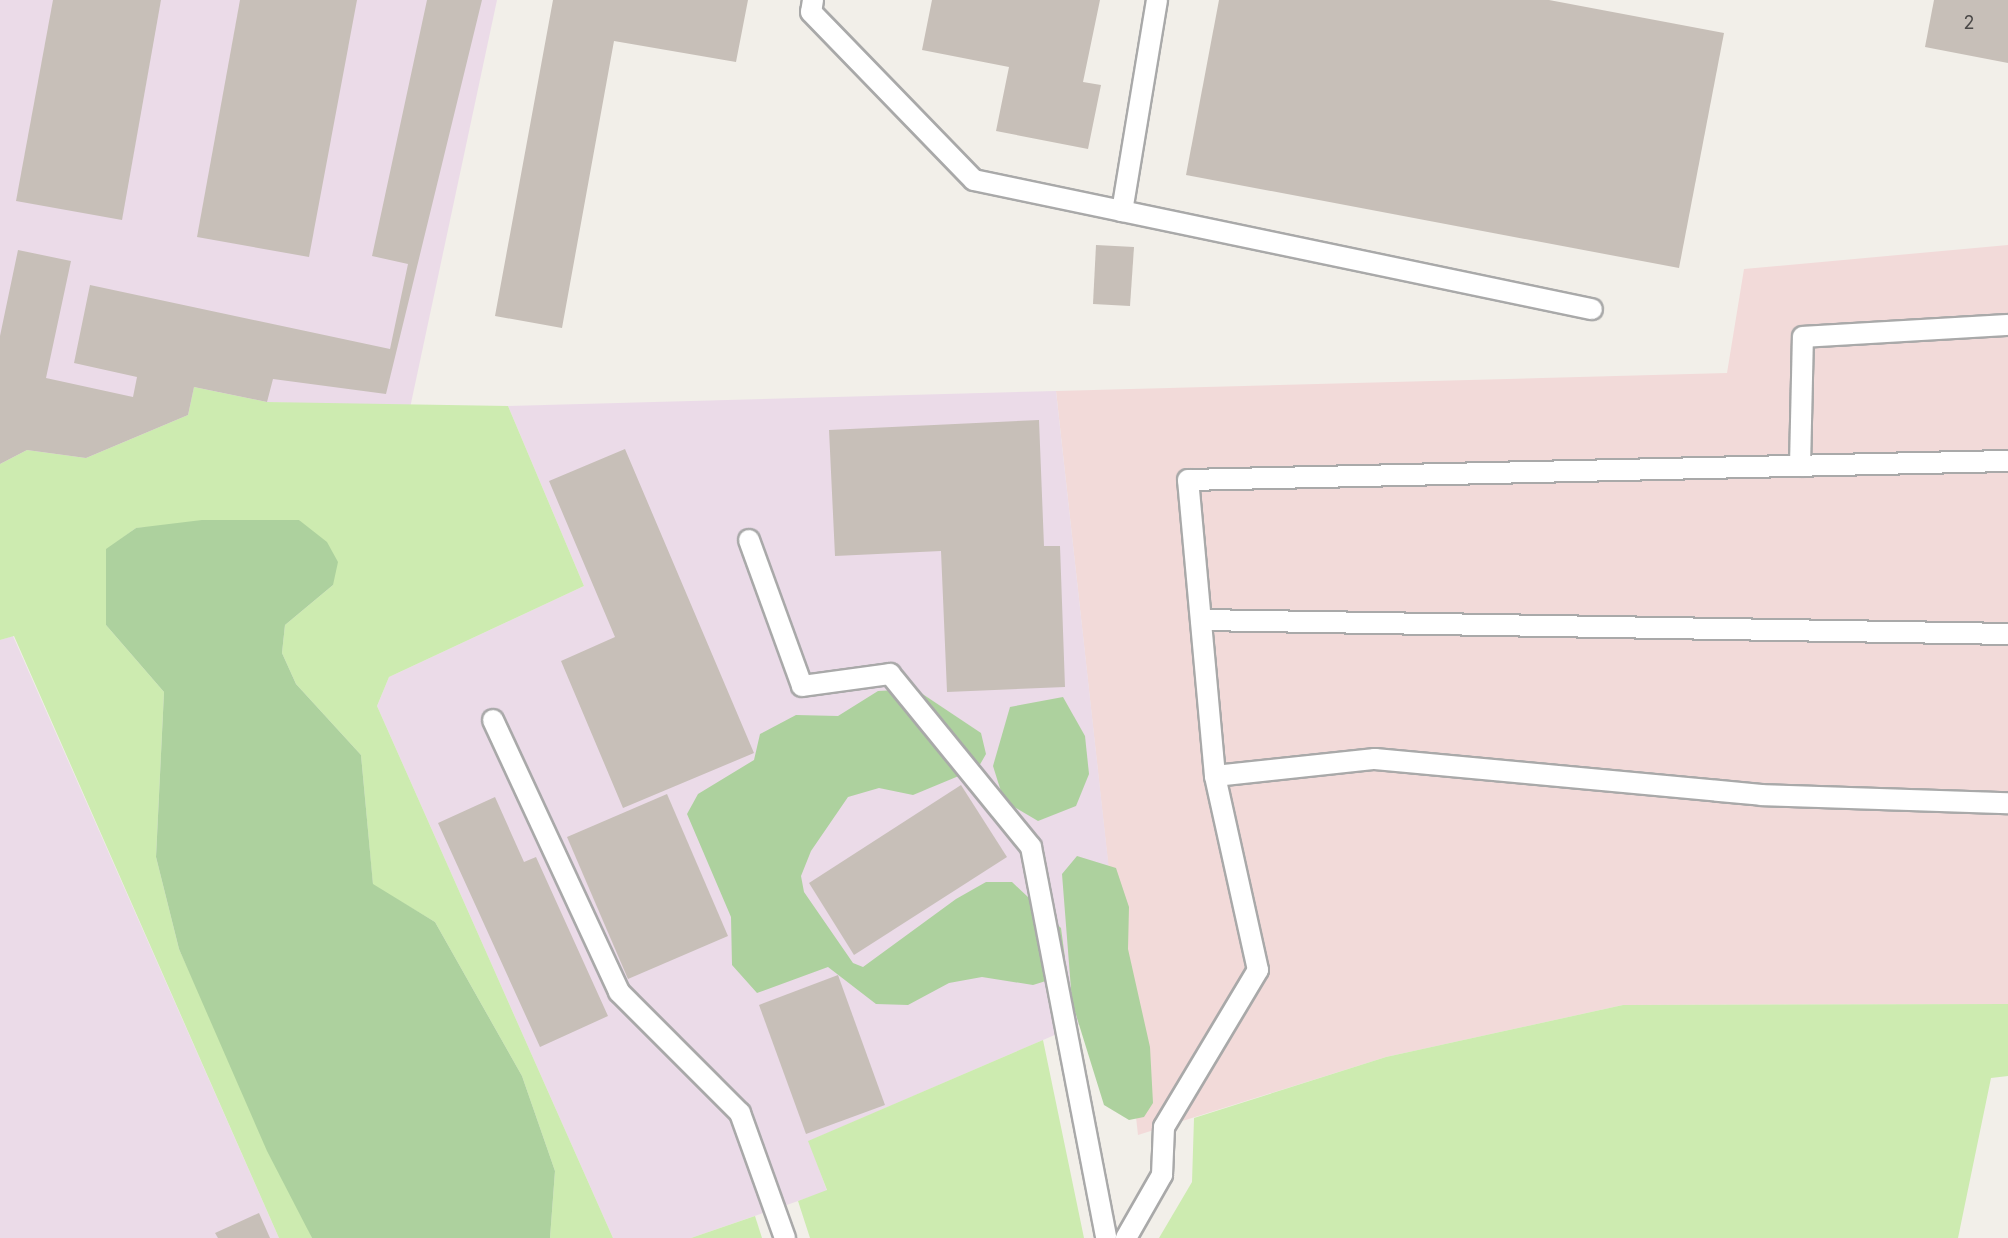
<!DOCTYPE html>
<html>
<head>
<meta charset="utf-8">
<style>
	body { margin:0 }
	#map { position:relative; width:2008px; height:1238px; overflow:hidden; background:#f2efe9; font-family:Inter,sans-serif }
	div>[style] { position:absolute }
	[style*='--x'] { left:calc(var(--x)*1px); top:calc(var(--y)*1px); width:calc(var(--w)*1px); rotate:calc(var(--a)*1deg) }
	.commercial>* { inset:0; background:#f2dad9 }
	.industrial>* { inset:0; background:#ebdbe8 }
	.grass>* { inset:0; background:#cdebb0 }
	.forest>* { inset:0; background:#add19e }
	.building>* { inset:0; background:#c7bfb8 }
	.roads { filter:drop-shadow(2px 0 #a9a9a9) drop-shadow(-2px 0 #a9a9a9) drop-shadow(0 2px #a9a9a9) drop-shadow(0 -2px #a9a9a9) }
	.service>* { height:20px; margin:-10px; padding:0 10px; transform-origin:10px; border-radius:10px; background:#fff }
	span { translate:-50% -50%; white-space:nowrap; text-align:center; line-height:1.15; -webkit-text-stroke:6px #fff; paint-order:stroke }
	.number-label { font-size:18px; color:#4b4948 }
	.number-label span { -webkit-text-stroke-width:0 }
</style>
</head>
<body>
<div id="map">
	<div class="commercial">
		<div style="clip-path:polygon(2008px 245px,2008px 1004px,1623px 1005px,1386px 1057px,1138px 1135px,1056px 391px,1727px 373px,1744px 269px)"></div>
	</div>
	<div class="industrial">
		<div style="clip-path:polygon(0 0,497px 0,410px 408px,267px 402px,195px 387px,188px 415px,86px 458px,27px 450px,0 464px)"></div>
		<div style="clip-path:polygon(1056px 391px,1124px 1005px,809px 1141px,827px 1191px,691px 1238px,613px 1238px,377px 706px,389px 677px,584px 586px,508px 406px)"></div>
		<div style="clip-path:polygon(13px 636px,279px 1238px,0 1238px,0 640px)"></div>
	</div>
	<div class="grass">
		<div style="clip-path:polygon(194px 387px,267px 402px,508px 406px,584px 586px,389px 677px,377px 706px,613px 1238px,550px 1238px,555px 1171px,522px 1076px,435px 922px,373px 885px,361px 755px,296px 684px,282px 653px,285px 625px,333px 585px,299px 520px,136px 528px,106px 550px,106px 625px,164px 692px,156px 857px,179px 949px,312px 1238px,279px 1238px,14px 636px,0 640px,0 464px,27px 450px,86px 458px,188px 415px)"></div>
		<div style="clip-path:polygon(2008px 1004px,2008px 1076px,1991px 1078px,1958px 1238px,1159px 1238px,1192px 1182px,1194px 1118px,1386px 1057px,1623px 1005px)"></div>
		<div style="clip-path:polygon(1043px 1040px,1084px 1238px,810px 1238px,798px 1201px,827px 1190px,808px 1141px)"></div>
		<div style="clip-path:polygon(755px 1216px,762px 1238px,691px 1238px)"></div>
	</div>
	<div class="forest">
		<div style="clip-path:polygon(202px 520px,299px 520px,327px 542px,338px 562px,333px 585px,285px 625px,282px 653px,296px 684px,361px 755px,373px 884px,435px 922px,522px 1076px,555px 1171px,550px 1238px,312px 1238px,267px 1151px,179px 949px,156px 857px,164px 692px,106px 625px,106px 549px,136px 528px)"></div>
		<div style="clip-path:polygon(915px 689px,981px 733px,986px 754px,978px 768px,913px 795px,879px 788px,848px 797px,811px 851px,801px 876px,804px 892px,853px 963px,863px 967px,956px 899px,986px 882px,1012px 882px,1061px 928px,1065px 958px,1049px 980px,1033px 985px,982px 977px,949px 983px,908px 1005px,876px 1004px,828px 967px,757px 993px,732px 965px,731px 917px,687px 814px,698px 794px,754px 760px,760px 734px,796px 715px,838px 716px,878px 691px)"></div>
		<div style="clip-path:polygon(1063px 697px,1085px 736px,1089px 774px,1076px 806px,1038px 821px,1004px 801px,993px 766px,1010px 707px)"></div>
		<div style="clip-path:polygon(1077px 856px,1116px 868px,1129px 907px,1128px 949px,1150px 1047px,1153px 1103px,1144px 1117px,1129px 1120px,1104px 1105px,1072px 1002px,1062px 874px)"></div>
	</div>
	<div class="building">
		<div style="clip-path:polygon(53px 0,161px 0,122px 220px,16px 201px)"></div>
		<div style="clip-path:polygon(240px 0,357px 0,309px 257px,197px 237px)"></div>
		<div style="clip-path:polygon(427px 0,482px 0,386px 394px,273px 379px,267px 402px,194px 387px,188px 415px,86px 458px,27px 450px,0 464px,0 336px,18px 250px,71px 261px,46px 378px,133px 397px,137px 377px,74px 363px,90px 285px,390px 349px,408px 264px,372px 256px)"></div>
		<div style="clip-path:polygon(553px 0,748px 0,736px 62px,614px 41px,562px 328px,495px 316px)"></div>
		<div style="clip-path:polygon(932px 0,1100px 0,1083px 82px,1101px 85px,1088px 149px,996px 131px,1009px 67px,922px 50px)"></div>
		<div style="clip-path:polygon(1219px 0,1549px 0,1724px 33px,1679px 268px,1186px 175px)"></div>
		<div style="clip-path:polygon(1934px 0,2008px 0,2008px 63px,1925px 47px)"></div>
		<div style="clip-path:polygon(1096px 245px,1134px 247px,1130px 306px,1093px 304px)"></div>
		<div style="clip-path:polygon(1039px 420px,1044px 546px,1060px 546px,1065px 687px,947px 692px,941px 551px,835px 556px,829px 430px)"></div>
		<div style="clip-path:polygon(625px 449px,754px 753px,623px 808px,561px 661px,615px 637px,549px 481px)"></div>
		<div style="clip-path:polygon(961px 785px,1007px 857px,854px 955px,809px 883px)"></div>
		<div style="clip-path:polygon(667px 794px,728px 936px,628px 979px,567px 837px)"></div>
		<div style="clip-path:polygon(495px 797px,524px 862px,536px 857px,608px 1016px,540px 1047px,438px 823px)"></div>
		<div style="clip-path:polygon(838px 975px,885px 1105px,806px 1134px,759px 1005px)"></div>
		<div style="clip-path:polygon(259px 1213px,270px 1238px,218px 1238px,215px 1233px)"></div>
	</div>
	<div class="roads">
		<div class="service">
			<div style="--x:813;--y:0;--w:12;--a:99"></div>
			<div style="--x:811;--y:12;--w:234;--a:45.9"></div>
			<div style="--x:974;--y:180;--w:151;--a:11.8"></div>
			<div style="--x:1157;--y:0;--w:214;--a:99.4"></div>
			<div style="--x:1122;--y:211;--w:480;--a:11.8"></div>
			<div style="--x:1800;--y:466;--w:129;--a:-88.7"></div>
			<div style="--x:1803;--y:337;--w:205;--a:-3.4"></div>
			<div style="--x:749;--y:540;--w:155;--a:70"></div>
			<div style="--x:802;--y:686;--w:89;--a:-7.8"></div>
			<div style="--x:890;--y:674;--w:223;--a:50.8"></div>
			<div style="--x:1031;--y:847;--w:398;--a:79.1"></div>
			<div style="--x:1201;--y:620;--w:807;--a:0.99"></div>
			<div style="--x:493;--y:720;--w:300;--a:65.1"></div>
			<div style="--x:619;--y:992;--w:171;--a:45"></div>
			<div style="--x:740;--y:1113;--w:133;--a:70.2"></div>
			<div style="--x:1215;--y:776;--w:297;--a:-95.2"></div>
			<div style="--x:1188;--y:480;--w:820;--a:-1.33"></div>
			<div style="--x:1126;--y:1238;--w:73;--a:-60.3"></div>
			<div style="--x:1162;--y:1175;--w:48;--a:-87.6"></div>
			<div style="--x:1164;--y:1127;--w:183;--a:-59.1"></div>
			<div style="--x:1258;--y:970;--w:199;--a:-102.5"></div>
			<div style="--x:1215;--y:776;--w:161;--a:-6.1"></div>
			<div style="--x:1375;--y:759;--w:388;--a:5.3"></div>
			<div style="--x:1761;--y:795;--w:247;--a:1.9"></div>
		</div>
	</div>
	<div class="number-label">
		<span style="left:1969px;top:23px">2</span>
	</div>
</div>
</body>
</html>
